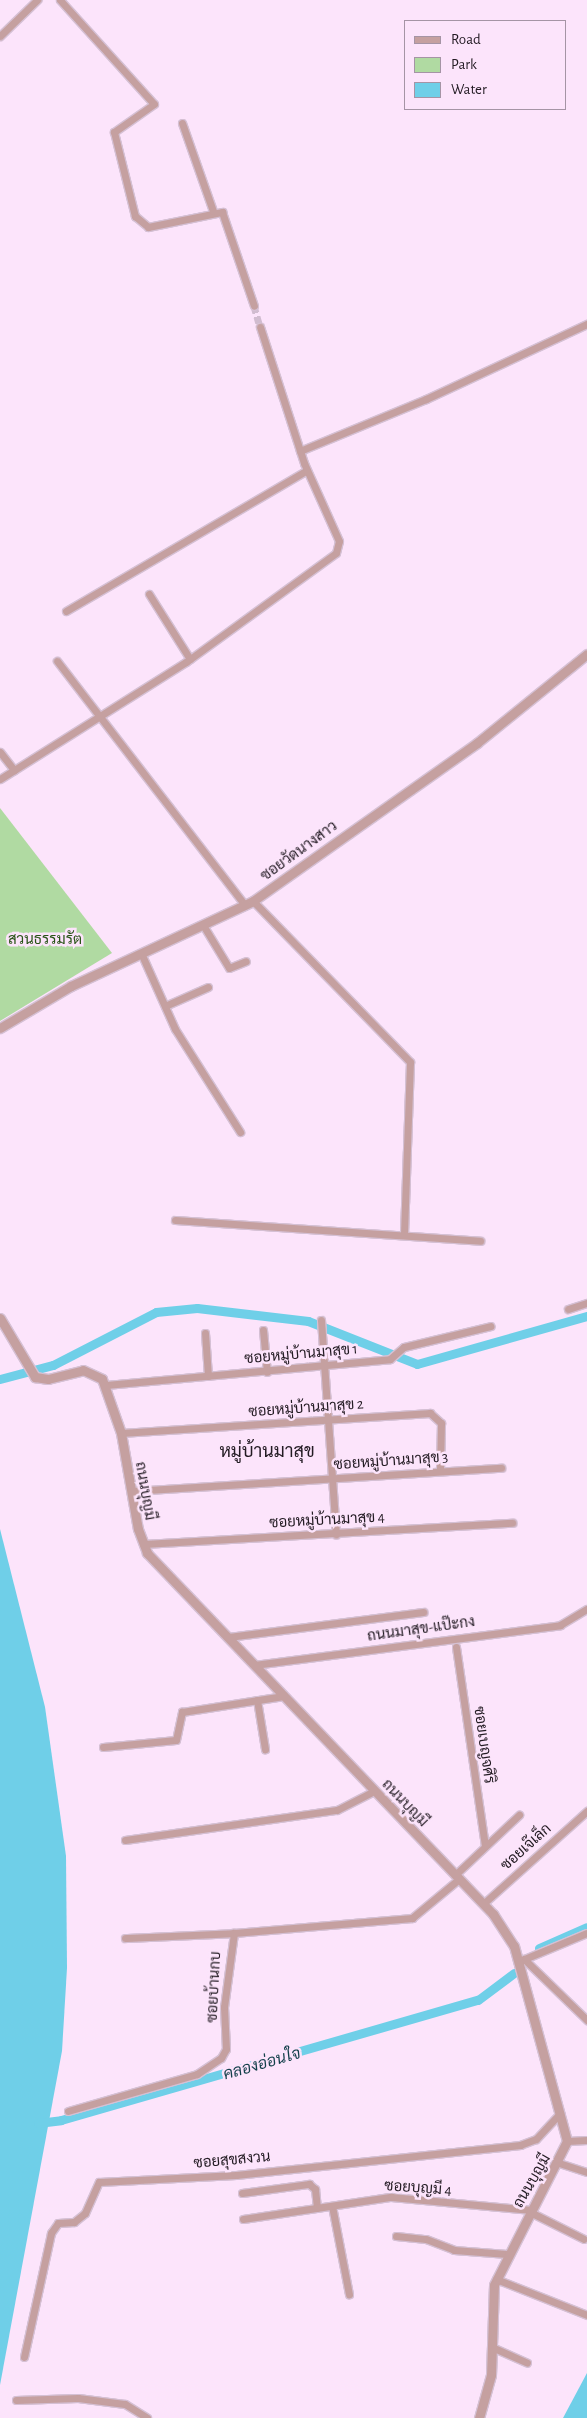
<!DOCTYPE html>
<html>
<head>
<meta charset="utf-8">
<style>
	body { margin:0 }
	#map { position:relative; width:587px; height:2418px; overflow:hidden; background:#fce4fb; font-family:"Alegreya Sans",Sarabun,sans-serif }
	div>[style] { position:absolute }
	[style*='--x'] { left:calc(var(--x)*1px); top:calc(var(--y)*1px); width:calc(var(--w)*1px); rotate:calc(var(--a)*1deg) }
	.green>* { inset:0; background:#b0daa2 }
	.water>* { inset:0; background:#6fcfe8 }
	.canal>* { height:9px; margin:-4.5px; padding:0 4.5px; transform-origin:4.5px; border-radius:4.5px; background:#6fcfe8 }
	.minor-tunnel>* { height:7px; margin-top:-3.5px; transform-origin:0; background:repeating-linear-gradient(90deg,#d1bcd0 0 7px,transparent 0 10.5px) }
	.roads { filter:drop-shadow(1px 0 #d5c0d4) drop-shadow(-1px 0 #d5c0d4) drop-shadow(0 1px #d5c0d4) drop-shadow(0 -1px #d5c0d4) }
	.minor>* { height:7px; margin:-3.5px; padding:0 3.5px; transform-origin:3.5px; border-radius:3.5px; background:#c5a0a0 }
	.tertiary>* { height:9px; margin:-4.5px; padding:0 4.5px; transform-origin:4.5px; border-radius:4.5px; background:#c5a0a0 }
	span { translate:-50% -50%; white-space:nowrap; text-align:center; line-height:1.15; -webkit-text-stroke:5px #fce4fb; paint-order:stroke }
	.street-label { font-size:15px; color:#231b23 }
	.park-label { font-size:15px; color:#295417 }
	.water-label { font-size:16px; color:#133f4a; font-style:italic }
	.quarter-label { font-size:18px; color:#231b23 }
	.legend { position:absolute; left:404px; top:20px; width:162px; height:90px; box-sizing:border-box; background:#fce4fb; border:1px solid #a594a5; margin:0; padding:6px 9px; list-style:none; font-size:15px; color:#231b23 }
	.legend li { display:flex; align-items:center; gap:10px; height:25px }
	.legend b { width:25px; border:1px solid #a594a5 }
</style>
</head>
<body>
<div id="map">
	<div class="green">
		<div style="clip-path:polygon(0 808px,112px 953px,0 1021px)"></div>
	</div>
	<div class="water">
		<div style="clip-path:polygon(0 1529px,45px 1707px,66px 1856px,67px 1968px,62px 2051px,0 2385px)"></div>
		<div style="clip-path:polygon(587px 2373px,587px 2418px,563px 2418px)"></div>
	</div>
	<div class="canal">
		<div style="--x:0;--y:1379;--w:55;--a:-14.8"></div>
		<div style="--x:53;--y:1365;--w:116;--a:-27.2"></div>
		<div style="--x:156;--y:1312;--w:41;--a:-5.6"></div>
		<div style="--x:197;--y:1308;--w:112;--a:6.7"></div>
		<div style="--x:308;--y:1321;--w:117;--a:21.5"></div>
		<div style="--x:417;--y:1364;--w:177;--a:-15.8"></div>
		<div style="--x:539;--y:1948;--w:52;--a:-23.6"></div>
		<div style="--x:38;--y:2123;--w:23;--a:-7"></div>
		<div style="--x:61;--y:2120;--w:434;--a:-16.1"></div>
		<div style="--x:478;--y:2000;--w:45;--a:-36.9"></div>
	</div>
	<div class="minor-tunnel">
		<div style="--x:254;--y:306;--w:22;--a:74"></div>
	</div>
	<div class="roads">
		<div class="minor">
			<div style="--x:60;--y:0;--w:140;--a:47.9"></div>
			<div style="--x:154;--y:104;--w:49;--a:145"></div>
			<div style="--x:114;--y:132;--w:87;--a:76"></div>
			<div style="--x:135;--y:216;--w:17;--a:40"></div>
			<div style="--x:148;--y:227;--w:76;--a:-11.5"></div>
			<div style="--x:222;--y:212;--w:99;--a:71.2"></div>
			<div style="--x:0;--y:36;--w:52;--a:-44.2"></div>
			<div style="--x:182;--y:123;--w:93;--a:70.6"></div>
			<div style="--x:300;--y:451;--w:136;--a:-22.4"></div>
			<div style="--x:426;--y:399;--w:178;--a:-25"></div>
			<div style="--x:149;--y:594;--w:77;--a:57.8"></div>
			<div style="--x:66;--y:611;--w:279;--a:-30.3"></div>
			<div style="--x:57;--y:661;--w:308;--a:52.4"></div>
			<div style="--x:0;--y:752;--w:23;--a:52"></div>
			<div style="--x:0;--y:779;--w:220;--a:-32.2"></div>
			<div style="--x:186;--y:662;--w:185;--a:-36"></div>
			<div style="--x:336;--y:553;--w:12;--a:-76"></div>
			<div style="--x:339;--y:541;--w:85;--a:-114.2"></div>
			<div style="--x:304;--y:463;--w:143;--a:-107.9"></div>
			<div style="--x:253;--y:901;--w:225;--a:45.7"></div>
			<div style="--x:410;--y:1062;--w:173;--a:92"></div>
			<div style="--x:203;--y:925;--w:50;--a:58.8"></div>
			<div style="--x:229;--y:968;--w:18;--a:-22"></div>
			<div style="--x:141;--y:953;--w:83;--a:65.9"></div>
			<div style="--x:175;--y:1029;--w:122;--a:57.7"></div>
			<div style="--x:165;--y:1006;--w:47;--a:-23.8"></div>
			<div style="--x:175;--y:1220;--w:306;--a:3.9"></div>
			<div style="--x:568;--y:1309;--w:20;--a:-18"></div>
			<div style="--x:321;--y:1320;--w:215;--a:86"></div>
			<div style="--x:263;--y:1330;--w:42;--a:84.6"></div>
			<div style="--x:205;--y:1333;--w:43;--a:86"></div>
			<div style="--x:106;--y:1385;--w:285;--a:-5.2"></div>
			<div style="--x:390;--y:1359;--w:18;--a:-41"></div>
			<div style="--x:404;--y:1347;--w:89;--a:-13.6"></div>
			<div style="--x:121;--y:1433;--w:310;--a:-3.7"></div>
			<div style="--x:430;--y:1413;--w:15;--a:42"></div>
			<div style="--x:441;--y:1423;--w:48;--a:91.2"></div>
			<div style="--x:132;--y:1491;--w:370;--a:-3.6"></div>
			<div style="--x:143;--y:1544;--w:370;--a:-3.3"></div>
			<div style="--x:228;--y:1637;--w:197;--a:-7.3"></div>
			<div style="--x:456;--y:1647;--w:201;--a:81.7"></div>
			<div style="--x:254;--y:1665;--w:309;--a:-7.4"></div>
			<div style="--x:560;--y:1625;--w:31;--a:-31"></div>
			<div style="--x:257;--y:1700;--w:50;--a:80.7"></div>
			<div style="--x:103;--y:1747;--w:73;--a:-5.5"></div>
			<div style="--x:176;--y:1740;--w:29;--a:-78"></div>
			<div style="--x:182;--y:1712;--w:103;--a:-8.9"></div>
			<div style="--x:125;--y:1840;--w:214;--a:-8.1"></div>
			<div style="--x:337;--y:1810;--w:42;--a:-27.2"></div>
			<div style="--x:455;--y:1875;--w:88;--a:-43.2"></div>
			<div style="--x:483;--y:1904;--w:140;--a:-41.8"></div>
			<div style="--x:125;--y:1938;--w:109;--a:-2.6"></div>
			<div style="--x:524;--y:1959;--w:88;--a:44.1"></div>
			<div style="--x:522;--y:1960;--w:70;--a:-22.6"></div>
			<div style="--x:68;--y:2111;--w:134;--a:-16"></div>
			<div style="--x:197;--y:2074;--w:29;--a:-34"></div>
			<div style="--x:221;--y:2058;--w:10;--a:-61"></div>
			<div style="--x:226;--y:2049;--w:42;--a:-92.7"></div>
			<div style="--x:224;--y:2007;--w:75;--a:-82.3"></div>
			<div style="--x:234;--y:1933;--w:179;--a:-4.8"></div>
			<div style="--x:412;--y:1918;--w:61;--a:-39.7"></div>
			<div style="--x:567;--y:2141;--w:20;--a:-3"></div>
			<div style="--x:559;--y:2163;--w:29;--a:18"></div>
			<div style="--x:242;--y:2193;--w:68;--a:-7.7"></div>
			<div style="--x:309;--y:2184;--w:8;--a:40"></div>
			<div style="--x:315;--y:2189;--w:19;--a:84"></div>
			<div style="--x:332;--y:2206;--w:90;--a:79.1"></div>
			<div style="--x:530;--y:2212;--w:60;--a:26.6"></div>
			<div style="--x:243;--y:2219;--w:150;--a:-8.5"></div>
			<div style="--x:391;--y:2197;--w:141;--a:5.3"></div>
			<div style="--x:396;--y:2236;--w:30;--a:6"></div>
			<div style="--x:426;--y:2239;--w:30;--a:21"></div>
			<div style="--x:454;--y:2250;--w:53;--a:4.3"></div>
			<div style="--x:496;--y:2279;--w:98;--a:21.6"></div>
			<div style="--x:494;--y:2348;--w:36;--a:24"></div>
			<div style="--x:24;--y:2357;--w:127;--a:-77.7"></div>
			<div style="--x:51;--y:2233;--w:12;--a:-55"></div>
			<div style="--x:58;--y:2223;--w:16;--a:-4"></div>
			<div style="--x:74;--y:2222;--w:14;--a:-39"></div>
			<div style="--x:85;--y:2213;--w:34;--a:-66"></div>
			<div style="--x:99;--y:2182;--w:137;--a:-2.9"></div>
			<div style="--x:236;--y:2175;--w:286;--a:-6"></div>
			<div style="--x:520;--y:2145;--w:17;--a:-21"></div>
			<div style="--x:536;--y:2139;--w:35;--a:-47"></div>
			<div style="--x:16;--y:2400;--w:62;--a:-1.8"></div>
			<div style="--x:78;--y:2398;--w:47;--a:7.3"></div>
			<div style="--x:125;--y:2404;--w:26;--a:32"></div>
		</div>
		<div class="tertiary">
			<div style="--x:0;--y:1028;--w:82;--a:-30.6"></div>
			<div style="--x:71;--y:986;--w:201;--a:-25"></div>
			<div style="--x:253;--y:901;--w:274;--a:-35.2"></div>
			<div style="--x:477;--y:743;--w:141;--a:-39"></div>
			<div style="--x:0;--y:1318;--w:69;--a:59.3"></div>
			<div style="--x:35;--y:1377;--w:13;--a:9"></div>
			<div style="--x:48;--y:1379;--w:36;--a:-14"></div>
			<div style="--x:83;--y:1370;--w:21;--a:25"></div>
			<div style="--x:102;--y:1379;--w:57;--a:70.6"></div>
			<div style="--x:121;--y:1433;--w:97;--a:80"></div>
			<div style="--x:138;--y:1529;--w:26;--a:69"></div>
			<div style="--x:147;--y:1553;--w:500;--a:46.22"></div>
			<div style="--x:493;--y:1914;--w:38;--a:57"></div>
			<div style="--x:514;--y:1946;--w:202;--a:74.8"></div>
			<div style="--x:567;--y:2141;--w:161;--a:116.9"></div>
			<div style="--x:494;--y:2285;--w:90;--a:91.9"></div>
			<div style="--x:491;--y:2375;--w:45;--a:105.6"></div>
		</div>
	</div>
	<div class="street-label">
		<span style="left:299px;top:851px;rotate:-36deg">ซอยวัดนางสาว</span>
		<span style="left:301px;top:1354px;rotate:-5deg">ซอยหมู่บ้านมาสุข 1</span>
		<span style="left:306px;top:1408px;rotate:-4deg">ซอยหมู่บ้านมาสุข 2</span>
		<span style="left:391px;top:1461px;rotate:-4deg">ซอยหมู่บ้านมาสุข 3</span>
		<span style="left:145px;top:1491px;rotate:80deg">ถนนบุญมี</span>
		<span style="left:327px;top:1520px;rotate:-3deg">ซอยหมู่บ้านมาสุข 4</span>
		<span style="left:421px;top:1629px;rotate:-8deg">ถนนมาสุข-แป๊ะกง</span>
		<span style="left:484px;top:1745px;rotate:82deg">ซอยเบญจศิริ</span>
		<span style="left:405px;top:1803px;rotate:46deg">ถนนบุญมี</span>
		<span style="left:526px;top:1847px;rotate:-42deg">ซอยเจ๊เล็ก</span>
		<span style="left:214px;top:1987px;rotate:-87deg">ซอยบ้านกบ</span>
		<span style="left:232px;top:2160px;rotate:-5deg">ซอยสุขสงวน</span>
		<span style="left:532px;top:2181px;rotate:-60deg">ถนนบุญมี</span>
		<span style="left:418px;top:2188px;rotate:4deg">ซอยบุญมี 4</span>
	</div>
	<div class="park-label">
		<span style="left:45px;top:940px">สวนธรรมรัต</span>
	</div>
	<div class="water-label">
		<span style="left:262px;top:2064px;rotate:-16deg">คลองอ่อนใจ</span>
	</div>
	<div class="quarter-label">
		<span style="left:267px;top:1452px">หมู่บ้านมาสุข</span>
	</div>
	<ul class="legend">
	<li><b style="height:6px;background:#c5a0a0"></b>Road</li>
	<li><b style="height:14px;background:#b0daa2"></b>Park</li>
	<li><b style="height:14px;background:#6fcfe8"></b>Water</li>
	</ul>
</div>
</body>
</html>
